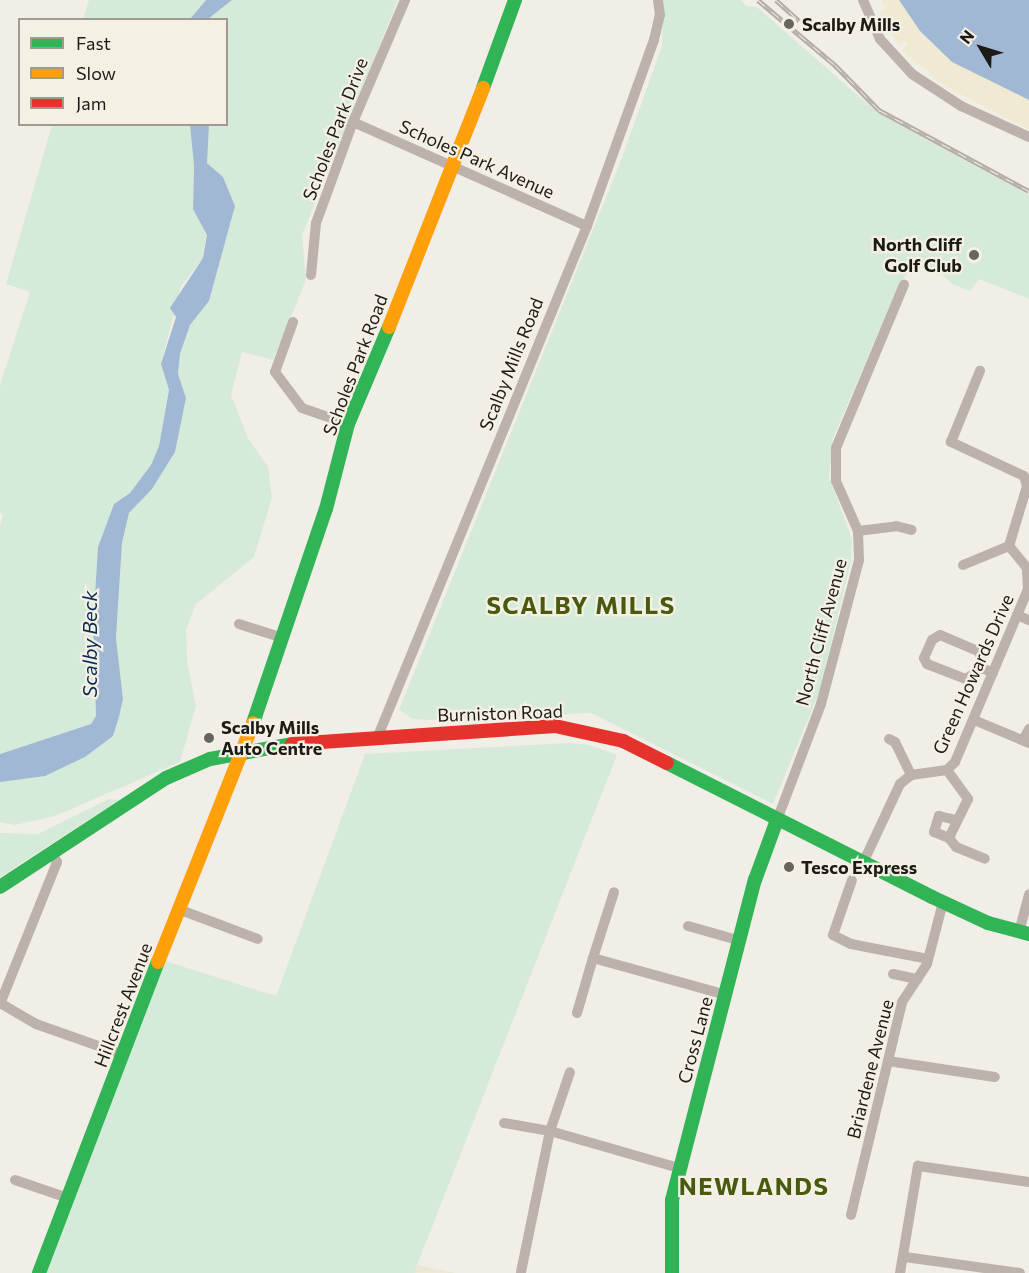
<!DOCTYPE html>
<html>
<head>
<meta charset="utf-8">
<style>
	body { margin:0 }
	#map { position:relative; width:1029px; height:1273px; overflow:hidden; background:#f0eee7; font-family:Commissioner,sans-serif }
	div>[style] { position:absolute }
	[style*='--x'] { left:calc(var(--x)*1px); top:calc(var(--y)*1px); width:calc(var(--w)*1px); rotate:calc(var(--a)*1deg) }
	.medical>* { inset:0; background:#ebe6d6 }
	.green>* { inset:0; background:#d6ead9 }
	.sand>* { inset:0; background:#f1ead2 }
	.water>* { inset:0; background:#a1b8d5 }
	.street>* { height:10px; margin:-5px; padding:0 5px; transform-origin:5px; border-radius:5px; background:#bdb2ab }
	.fast>* { height:14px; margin:-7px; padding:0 7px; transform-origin:7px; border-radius:7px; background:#30b455 }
	.slow>* { height:14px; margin:-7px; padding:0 7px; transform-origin:7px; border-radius:7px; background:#ff9f0a }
	.jam>* { height:14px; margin:-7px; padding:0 7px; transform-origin:7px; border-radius:7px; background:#e5322d }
	.rail>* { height:5px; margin-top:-2.5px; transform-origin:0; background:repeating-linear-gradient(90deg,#f4f0e3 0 9px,#b3ada6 0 18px); box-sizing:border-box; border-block:2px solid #b3ada6 }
	.dots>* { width:16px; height:16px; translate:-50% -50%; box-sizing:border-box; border:3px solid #f4f0e3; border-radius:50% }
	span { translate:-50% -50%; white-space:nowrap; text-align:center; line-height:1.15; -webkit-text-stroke:4.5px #f4f0e3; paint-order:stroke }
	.poi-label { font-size:18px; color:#1d1b17; font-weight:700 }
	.left { translate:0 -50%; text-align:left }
	.right { translate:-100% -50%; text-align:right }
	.street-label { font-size:18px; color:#1d1b17 }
	.water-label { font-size:20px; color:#082b54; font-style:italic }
	.district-label { font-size:24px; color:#475a0d; font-weight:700; letter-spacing:1.5px }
	.legend { position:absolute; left:18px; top:18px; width:210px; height:108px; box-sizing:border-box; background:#f4f0e3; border:2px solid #9e9b91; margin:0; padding:8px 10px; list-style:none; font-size:18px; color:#1d1b17 }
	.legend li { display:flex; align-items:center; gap:12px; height:30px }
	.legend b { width:30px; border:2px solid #9e9b91 }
	.north { position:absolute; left:951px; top:18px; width:60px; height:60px; -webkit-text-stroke:4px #f4f0e3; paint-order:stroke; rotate:308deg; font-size:16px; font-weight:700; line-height:24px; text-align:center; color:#1d1b17 }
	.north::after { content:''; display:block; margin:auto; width:21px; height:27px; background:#1d1b17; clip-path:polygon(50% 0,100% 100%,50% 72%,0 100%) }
</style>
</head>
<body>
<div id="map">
	<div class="medical">
		<div style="clip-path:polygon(417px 1265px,455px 1273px,414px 1273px)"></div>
	</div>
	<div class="green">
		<div style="clip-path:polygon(89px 0,206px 0,190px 19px,83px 20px)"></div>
		<div style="clip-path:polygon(232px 0,398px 0,302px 235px,306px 280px,273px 360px,242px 352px,231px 395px,248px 438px,268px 467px,272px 497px,254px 557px,196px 604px,186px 630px,187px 661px,196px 706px,180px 762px,55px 816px,15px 825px,0 822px,0 782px,22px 778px,113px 736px,119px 717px,123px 699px,116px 638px,122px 543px,129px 513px,152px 489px,175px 452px,186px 398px,178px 374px,180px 354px,190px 325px,209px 301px,235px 206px,223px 177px,207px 163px,207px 155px,209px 125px,226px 124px,226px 20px,208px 19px)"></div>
		<div style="clip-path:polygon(663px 0,741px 0,746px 6px,757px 7px,878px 113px,1029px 195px,1029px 299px,979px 279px,970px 291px,952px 284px,941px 273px,917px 266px,910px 271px,900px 282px,833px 438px,829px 477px,852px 539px,851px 561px,819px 693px,773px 804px,591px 713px,428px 720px,413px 719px,399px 710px,621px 160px,662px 46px)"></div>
		<div style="clip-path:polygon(52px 125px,190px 125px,194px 166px,193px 209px,207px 234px,203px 258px,181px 286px,161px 364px,169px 390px,159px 446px,151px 465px,130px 493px,114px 504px,98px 547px,93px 625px,96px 716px,91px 724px,0 754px,0 526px,3px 514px,0 513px,0 385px,30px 292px,6px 284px)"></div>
		<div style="clip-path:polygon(568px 743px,589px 745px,617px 755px,414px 1273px,39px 1273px,159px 959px,276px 996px,365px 754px)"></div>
		<div style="clip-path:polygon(109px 799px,119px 800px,0 877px,0 833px,38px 834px)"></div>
	</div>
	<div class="sand">
		<div style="clip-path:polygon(882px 0,899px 0,920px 31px,952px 62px,1029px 100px,1029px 130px,945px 86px,902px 51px,908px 45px,905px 41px,898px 45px,879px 14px,885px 8px)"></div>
	</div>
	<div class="water">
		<div style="clip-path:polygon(206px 0,232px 0,208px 19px,190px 19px)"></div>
		<div style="clip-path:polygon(899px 0,1029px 0,1029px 100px,952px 62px,920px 31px)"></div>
		<div style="clip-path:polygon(190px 125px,209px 125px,207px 163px,223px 177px,235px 206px,209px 301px,190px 325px,180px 354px,178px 374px,186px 398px,175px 452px,152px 489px,129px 513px,122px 543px,116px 638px,123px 699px,119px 717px,113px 736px,85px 757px,45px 776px,0 782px,0 754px,91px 724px,96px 716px,93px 625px,98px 547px,114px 504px,130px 493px,151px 465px,159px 446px,169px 390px,161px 364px,176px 317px,170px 308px,203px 258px,207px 235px,193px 209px,194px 166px)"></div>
	</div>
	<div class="street">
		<div style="--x:863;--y:0;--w:43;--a:66.4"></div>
		<div style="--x:880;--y:39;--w:47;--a:47.6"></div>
		<div style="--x:912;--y:74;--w:59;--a:33.1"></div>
		<div style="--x:961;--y:106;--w:75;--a:24.5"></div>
		<div style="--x:353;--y:122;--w:256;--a:24"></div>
		<div style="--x:311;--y:275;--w:52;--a:-84.5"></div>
		<div style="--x:316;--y:223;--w:108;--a:-69.9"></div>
		<div style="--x:353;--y:122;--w:133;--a:-66.9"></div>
		<div style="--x:293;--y:322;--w:53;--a:109.8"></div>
		<div style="--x:275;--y:372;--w:45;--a:53.1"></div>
		<div style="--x:302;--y:408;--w:49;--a:19.2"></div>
		<div style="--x:858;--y:531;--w:38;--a:-7"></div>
		<div style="--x:896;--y:526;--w:16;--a:14"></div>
		<div style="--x:963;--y:565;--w:50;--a:-22.4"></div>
		<div style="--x:1017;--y:615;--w:13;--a:23"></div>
		<div style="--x:239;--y:624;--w:43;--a:17.6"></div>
		<div style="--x:982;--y:668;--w:16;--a:-97"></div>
		<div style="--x:980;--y:652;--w:43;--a:-157"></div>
		<div style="--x:940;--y:635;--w:9;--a:148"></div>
		<div style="--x:932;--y:640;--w:20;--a:114"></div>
		<div style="--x:924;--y:658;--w:7;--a:63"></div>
		<div style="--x:927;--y:664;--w:42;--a:21"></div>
		<div style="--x:966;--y:679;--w:19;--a:-35"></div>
		<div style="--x:982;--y:668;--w:12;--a:24"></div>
		<div style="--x:974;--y:720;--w:60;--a:22.7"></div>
		<div style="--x:378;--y:736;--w:551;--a:-67.72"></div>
		<div style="--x:587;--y:226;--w:198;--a:-70.2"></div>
		<div style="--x:654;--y:40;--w:26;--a:-77"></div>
		<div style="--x:660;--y:15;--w:15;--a:-98"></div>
		<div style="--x:889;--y:739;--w:7;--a:27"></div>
		<div style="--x:895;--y:742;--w:37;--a:64"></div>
		<div style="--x:1023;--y:740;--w:13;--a:-61"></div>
		<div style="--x:947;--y:770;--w:36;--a:54"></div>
		<div style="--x:968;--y:799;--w:43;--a:116"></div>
		<div style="--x:949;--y:838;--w:16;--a:-158"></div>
		<div style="--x:934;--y:832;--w:17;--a:-73"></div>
		<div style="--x:939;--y:816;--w:17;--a:13"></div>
		<div style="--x:777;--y:820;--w:124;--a:-69.2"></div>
		<div style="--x:821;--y:704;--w:149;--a:-75.2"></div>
		<div style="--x:859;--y:560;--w:29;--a:-92"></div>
		<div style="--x:858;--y:531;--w:55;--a:-113.7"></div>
		<div style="--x:836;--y:481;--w:33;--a:-90"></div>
		<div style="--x:836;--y:448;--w:177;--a:-67.4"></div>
		<div style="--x:949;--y:838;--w:11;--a:52"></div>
		<div style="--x:956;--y:847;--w:31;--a:22"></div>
		<div style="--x:863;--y:863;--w:87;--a:-64.9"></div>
		<div style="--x:900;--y:784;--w:14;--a:-39"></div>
		<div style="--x:911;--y:775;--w:36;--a:-8"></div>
		<div style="--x:947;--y:770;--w:11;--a:-45"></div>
		<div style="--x:955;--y:762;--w:188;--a:-67.1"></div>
		<div style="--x:1028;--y:589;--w:21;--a:-93"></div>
		<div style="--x:1027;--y:568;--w:28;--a:-129"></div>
		<div style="--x:1009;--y:546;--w:63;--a:-73.3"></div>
		<div style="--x:1027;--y:486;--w:10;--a:-107"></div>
		<div style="--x:1024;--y:476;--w:81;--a:-155"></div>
		<div style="--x:951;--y:442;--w:77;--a:-67.8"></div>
		<div style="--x:852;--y:880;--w:58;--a:109.1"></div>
		<div style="--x:833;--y:935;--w:20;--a:27"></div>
		<div style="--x:851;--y:944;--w:78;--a:11"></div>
		<div style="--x:178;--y:909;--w:85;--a:20.6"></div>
		<div style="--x:688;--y:926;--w:55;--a:15.8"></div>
		<div style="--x:1019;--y:932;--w:39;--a:-75"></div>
		<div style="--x:593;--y:958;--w:69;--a:-72.3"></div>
		<div style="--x:893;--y:974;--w:25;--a:12"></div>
		<div style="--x:0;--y:1003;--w:42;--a:30.3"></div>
		<div style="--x:36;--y:1024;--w:93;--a:19.4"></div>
		<div style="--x:0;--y:1004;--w:153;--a:-68.1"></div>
		<div style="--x:57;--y:862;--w:8;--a:-120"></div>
		<div style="--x:577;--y:1013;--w:57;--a:-73.8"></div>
		<div style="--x:593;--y:958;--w:138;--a:15.5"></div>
		<div style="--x:888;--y:1061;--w:108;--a:8.5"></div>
		<div style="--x:504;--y:1123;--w:47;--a:9.9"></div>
		<div style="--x:550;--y:1131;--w:134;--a:16"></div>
		<div style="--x:15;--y:1180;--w:56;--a:18.8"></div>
		<div style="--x:851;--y:1215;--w:219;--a:-76.5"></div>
		<div style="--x:902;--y:1002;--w:45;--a:-56.7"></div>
		<div style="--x:927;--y:964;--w:64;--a:-75.5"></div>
		<div style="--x:905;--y:1257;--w:116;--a:7.9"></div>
		<div style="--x:521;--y:1272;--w:144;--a:-78.4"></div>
		<div style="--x:550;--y:1131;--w:62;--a:-71.3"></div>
		<div style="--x:900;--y:1273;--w:109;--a:-80.5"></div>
		<div style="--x:918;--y:1166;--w:112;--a:8.2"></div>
	</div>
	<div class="fast">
		<div style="--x:483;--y:88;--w:94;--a:-70"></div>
		<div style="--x:253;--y:723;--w:226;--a:-71.2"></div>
		<div style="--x:326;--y:509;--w:88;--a:-75.5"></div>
		<div style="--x:348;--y:424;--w:105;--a:-67.1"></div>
		<div style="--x:667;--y:763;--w:297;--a:26.8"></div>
		<div style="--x:932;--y:897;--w:62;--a:24.9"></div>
		<div style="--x:988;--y:923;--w:42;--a:15"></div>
		<div style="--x:0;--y:887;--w:199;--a:-33.3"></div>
		<div style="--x:166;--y:778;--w:48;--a:-23.4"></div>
		<div style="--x:210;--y:759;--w:83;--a:-10.4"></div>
		<div style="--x:39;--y:1273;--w:333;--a:-69.1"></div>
		<div style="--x:672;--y:1273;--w:73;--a:-90"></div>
		<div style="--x:672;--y:1200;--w:331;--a:-75.5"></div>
		<div style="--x:755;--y:880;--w:64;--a:-69.9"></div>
	</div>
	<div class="slow">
		<div style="--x:389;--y:327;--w:257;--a:-68.5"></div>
		<div style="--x:158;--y:962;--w:257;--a:-68.3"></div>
	</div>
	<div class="jam">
		<div style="--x:292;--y:744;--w:264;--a:-3.9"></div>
		<div style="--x:555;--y:726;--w:70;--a:12.4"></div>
		<div style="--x:623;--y:741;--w:49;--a:26.6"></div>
	</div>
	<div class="rail">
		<div style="--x:758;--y:0;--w:101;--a:40.2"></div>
		<div style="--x:835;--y:65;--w:63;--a:45.6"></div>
		<div style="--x:879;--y:110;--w:170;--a:28.4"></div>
		<div style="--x:776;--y:0;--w:31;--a:42"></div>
	</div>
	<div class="dots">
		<div style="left:789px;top:24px;background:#676560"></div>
		<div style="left:974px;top:255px;background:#676560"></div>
		<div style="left:209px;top:738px;background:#676560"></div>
		<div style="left:789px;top:867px;background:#676560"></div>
	</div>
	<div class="poi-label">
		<span class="left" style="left:802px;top:24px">Scalby Mills</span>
		<span class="right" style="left:962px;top:255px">North Cliff<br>Golf Club</span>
		<span class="left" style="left:221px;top:738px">Scalby Mills<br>Auto Centre</span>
		<span class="left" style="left:801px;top:867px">Tesco Express</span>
	</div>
	<div class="street-label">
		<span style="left:335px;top:129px;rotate:-69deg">Scholes Park Drive</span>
		<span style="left:477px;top:159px;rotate:24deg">Scholes Park Avenue</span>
		<span style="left:511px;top:364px;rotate:-68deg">Scalby Mills Road</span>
		<span style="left:355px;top:365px;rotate:-69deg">Scholes Park Road</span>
		<span style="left:821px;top:632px;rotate:-75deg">North Cliff Avenue</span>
		<span style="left:973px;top:674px;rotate:-66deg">Green Howards Drive</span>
		<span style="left:500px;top:713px;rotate:-2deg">Burniston Road</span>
		<span style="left:123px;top:1005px;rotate:-69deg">Hillcrest Avenue</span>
		<span style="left:695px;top:1040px;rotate:-75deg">Cross Lane</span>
		<span style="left:870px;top:1069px;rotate:-76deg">Briardene Avenue</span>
	</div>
	<div class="water-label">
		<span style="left:89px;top:644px;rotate:-90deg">Scalby Beck</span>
	</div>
	<div class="district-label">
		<span style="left:581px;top:605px">SCALBY MILLS</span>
		<span style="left:754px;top:1186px">NEWLANDS</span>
	</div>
	<ul class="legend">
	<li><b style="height:8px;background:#30b455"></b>Fast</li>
	<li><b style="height:8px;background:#ff9f0a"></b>Slow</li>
	<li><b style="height:8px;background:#e5322d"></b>Jam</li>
	</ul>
	<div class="north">N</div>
</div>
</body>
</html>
